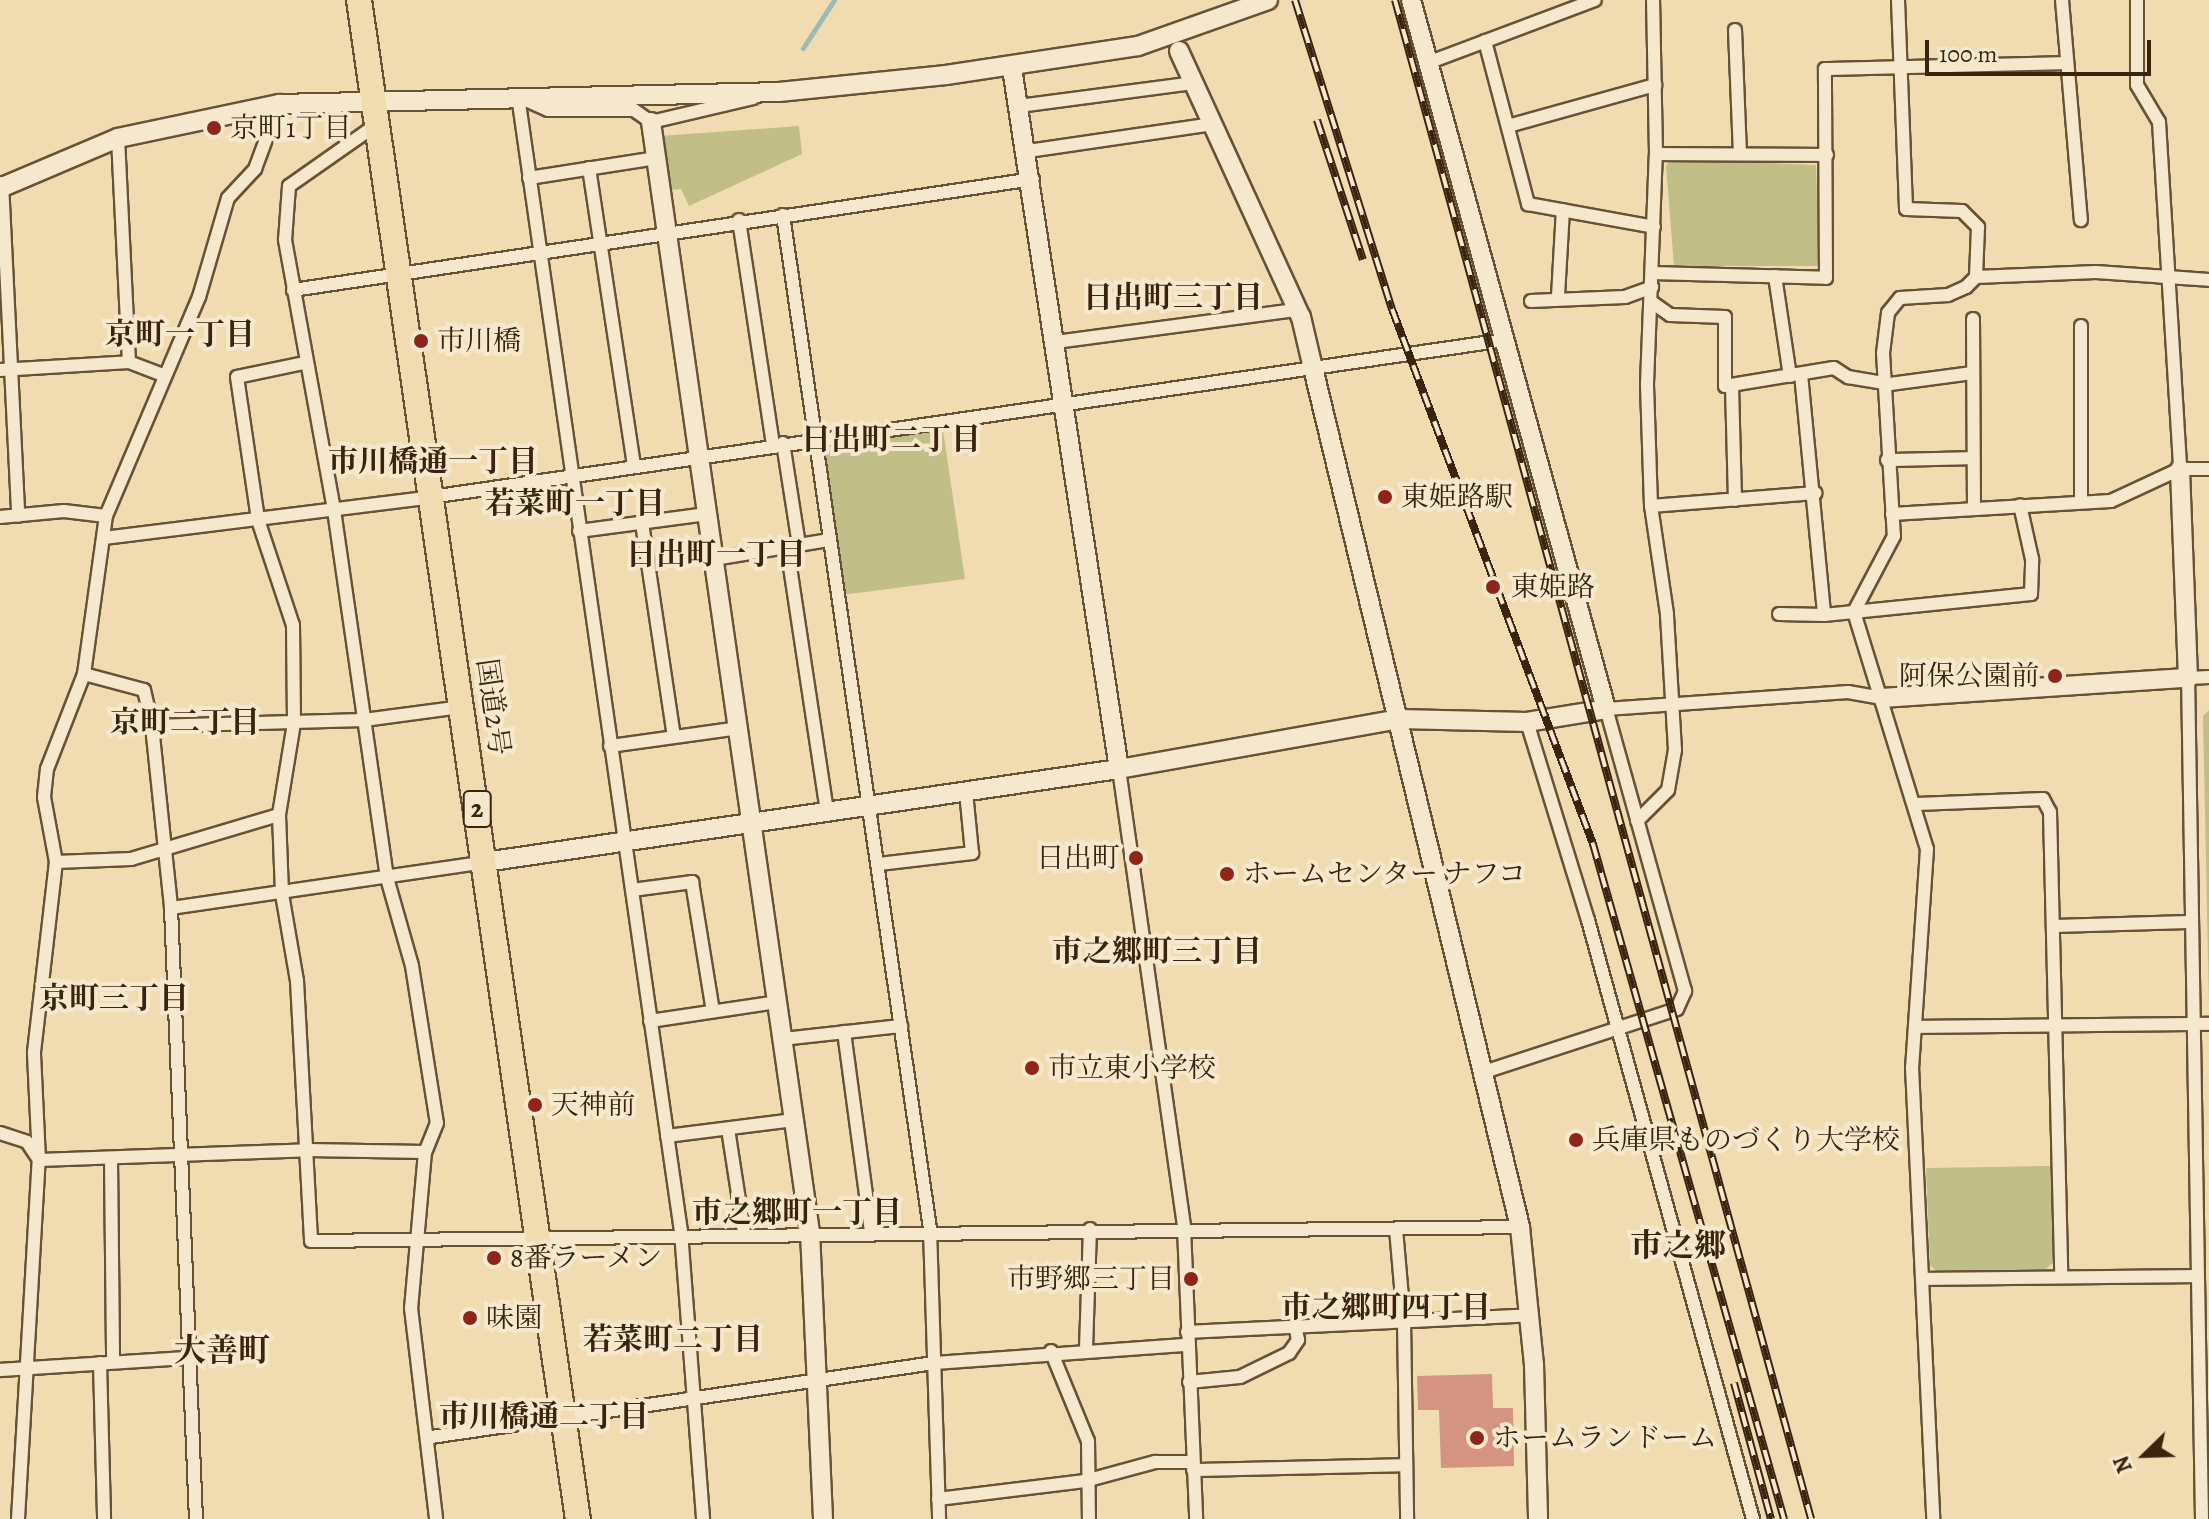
<!DOCTYPE html>
<html>
<head>
<meta charset="utf-8">
<style>
	body { margin:0 }
	#map { position:relative; width:2209px; height:1519px; overflow:hidden; background:#f1dcb2; font-family:Alegreya,"Noto Serif JP",serif }
	div>[style] { position:absolute }
	[style*='--x'] { left:calc(var(--x)*1px); top:calc(var(--y)*1px); width:calc(var(--w)*1px); rotate:calc(var(--a)*1deg) }
	.green>* { inset:0; background:#c1be88 }
	.stream>* { height:5px; margin:-2.5px; padding:0 2.5px; transform-origin:2.5px; border-radius:2.5px; background:#9dbab5 }
	.building>* { inset:0; background:#d59382 }
	.roads { filter:drop-shadow(2px 0 #685236) drop-shadow(-2px 0 #685236) drop-shadow(0 2px #685236) drop-shadow(0 -2px #685236) }
	.street>* { height:12px; margin:-6px; padding:0 6px; transform-origin:6px; border-radius:6px; background:#f6e8cd }
	.secondary>* { height:18px; margin:-9px; padding:0 9px; transform-origin:9px; border-radius:9px; background:#f6e8cd }
	.highway>* { height:24px; margin:-12px; padding:0 12px; transform-origin:12px; border-radius:12px; background:#f1dcb2 }
	.rail>* { height:8px; margin-top:-4px; transform-origin:0; background:repeating-linear-gradient(90deg,#f6e8cd 0 15px,#3b240d 0 30px); box-sizing:border-box; border-block:2px solid #3b240d }
	.dots>* { width:22px; height:22px; translate:-50% -50%; box-sizing:border-box; border:4px solid #f6e8cd; border-radius:50% }
	span { translate:-50% -50%; white-space:nowrap; text-align:center; line-height:1.15; -webkit-text-stroke:8px #f6e8cd; paint-order:stroke }
	.shield-label span { padding:2px 6px; background:#f6e8cd; border:2px solid; border-radius:6px; -webkit-text-stroke-width:0 }
	.shield-label { font-size:26px; color:#3b240d; font-weight:700 }
	.poi-label { font-size:28px; color:#3b240d }
	.left { translate:0 -50%; text-align:left }
	.right { translate:-100% -50%; text-align:right }
	.street-label { font-size:28px; color:#3b240d }
	.neighbourhood-label { font-size:30px; color:#3b240d; font-weight:700 }
	.quarter-label { font-size:32px; color:#3b240d; font-weight:700 }
	.north { position:absolute; left:2105px; top:1415px; width:80px; height:80px; -webkit-text-stroke:6px #f6e8cd; paint-order:stroke; rotate:247deg; font-size:22px; font-weight:700; line-height:32px; text-align:center; color:#3b240d }
	.north::after { content:''; display:block; margin:auto; width:28px; height:36px; background:#3b240d; clip-path:polygon(50% 0,100% 100%,50% 72%,0 100%) }
	.scale { position:absolute; left:1925px; top:40px; width:226px; height:36px; box-sizing:border-box; border:4px solid #3b240d; border-top:0; padding-left:10px; font-size:24px; line-height:28px; white-space:nowrap; color:#3b240d; -webkit-text-stroke:6px #f6e8cd; paint-order:stroke }
</style>
</head>
<body>
<div id="map">
	<div class="green">
		<div style="clip-path:polygon(799px 126px,802px 154px,689px 206px,681px 189px,669px 190px,660px 136px)"></div>
		<div style="clip-path:polygon(1671px 159px,1816px 165px,1819px 266px,1674px 266px,1666px 166px)"></div>
		<div style="clip-path:polygon(943px 430px,965px 579px,842px 595px,823px 453px,831px 445px)"></div>
		<div style="clip-path:polygon(2209px 710px,2209px 1006px,2203px 716px)"></div>
		<div style="clip-path:polygon(2051px 1166px,2054px 1262px,2046px 1269px,1938px 1273px,1930px 1265px,1926px 1168px)"></div>
	</div>
	<div class="stream">
		<div style="--x:803;--y:48;--w:57;--a:-57.1"></div>
	</div>
	<div class="building">
		<div style="clip-path:polygon(1492px 1374px,1493px 1408px,1513px 1408px,1514px 1466px,1441px 1468px,1439px 1410px,1418px 1410px,1417px 1376px)"></div>
	</div>
	<div class="roads">
		<div class="street">
			<div style="--x:1898;--y:0;--w:209;--a:87.8"></div>
			<div style="--x:1906;--y:209;--w:56;--a:2"></div>
			<div style="--x:1962;--y:211;--w:23;--a:45"></div>
			<div style="--x:1978;--y:227;--w:50;--a:92.3"></div>
			<div style="--x:1976;--y:277;--w:14;--a:135"></div>
			<div style="--x:1966;--y:287;--w:20;--a:156"></div>
			<div style="--x:1948;--y:295;--w:48;--a:176.4"></div>
			<div style="--x:1900;--y:298;--w:19;--a:129"></div>
			<div style="--x:1888;--y:313;--w:40;--a:97.1"></div>
			<div style="--x:1883;--y:353;--w:183;--a:86.6"></div>
			<div style="--x:1894;--y:536;--w:86;--a:117.8"></div>
			<div style="--x:1854;--y:612;--w:248;--a:72.9"></div>
			<div style="--x:1927;--y:849;--w:219;--a:93.9"></div>
			<div style="--x:1912;--y:1067;--w:452;--a:87.3"></div>
			<div style="--x:2062;--y:0;--w:221;--a:85.1"></div>
			<div style="--x:2137;--y:0;--w:85;--a:90"></div>
			<div style="--x:2137;--y:85;--w:43;--a:59.3"></div>
			<div style="--x:2159;--y:122;--w:348;--a:86.5"></div>
			<div style="--x:1735;--y:30;--w:124;--a:87.7"></div>
			<div style="--x:1485;--y:41;--w:169;--a:75.2"></div>
			<div style="--x:1528;--y:204;--w:128;--a:10.3"></div>
			<div style="--x:1430;--y:62;--w:176;--a:-20.6"></div>
			<div style="--x:518;--y:96;--w:1148;--a:81.83"></div>
			<div style="--x:681;--y:1232;--w:288;--a:85.6"></div>
			<div style="--x:528;--y:101;--w:22;--a:24"></div>
			<div style="--x:548;--y:110;--w:86;--a:0"></div>
			<div style="--x:634;--y:110;--w:21;--a:35"></div>
			<div style="--x:651;--y:122;--w:105;--a:-13.2"></div>
			<div style="--x:1019;--y:106;--w:177;--a:-7.5"></div>
			<div style="--x:376;--y:125;--w:106;--a:145"></div>
			<div style="--x:289;--y:186;--w:54;--a:94.2"></div>
			<div style="--x:285;--y:240;--w:274;--a:79.7"></div>
			<div style="--x:334;--y:510;--w:372;--a:81.8"></div>
			<div style="--x:387;--y:878;--w:91;--a:74.1"></div>
			<div style="--x:412;--y:966;--w:159;--a:81"></div>
			<div style="--x:437;--y:1123;--w:31;--a:112"></div>
			<div style="--x:425;--y:1152;--w:157;--a:95.1"></div>
			<div style="--x:411;--y:1308;--w:212;--a:83.2"></div>
			<div style="--x:1508;--y:126;--w:153;--a:-15.6"></div>
			<div style="--x:118;--y:138;--w:224;--a:87.2"></div>
			<div style="--x:1028;--y:151;--w:187;--a:-8.3"></div>
			<div style="--x:1656;--y:154;--w:171;--a:0.3"></div>
			<div style="--x:589;--y:168;--w:300;--a:81.4"></div>
			<div style="--x:529;--y:178;--w:129;--a:-8.9"></div>
			<div style="--x:2;--y:183;--w:333;--a:87.2"></div>
			<div style="--x:783;--y:215;--w:1025;--a:81.75"></div>
			<div style="--x:930;--y:1229;--w:290;--a:88.2"></div>
			<div style="--x:739;--y:220;--w:228;--a:81.4"></div>
			<div style="--x:1652;--y:273;--w:174;--a:1.6"></div>
			<div style="--x:1826;--y:278;--w:209;--a:-90.3"></div>
			<div style="--x:1825;--y:69;--w:238;--a:-1.4"></div>
			<div style="--x:1775;--y:276;--w:101;--a:81.5"></div>
			<div style="--x:1976;--y:277;--w:120;--a:-2.4"></div>
			<div style="--x:2096;--y:272;--w:113;--a:4"></div>
			<div style="--x:293;--y:290;--w:748;--a:-8.53"></div>
			<div style="--x:1558;--y:296;--w:86;--a:-86.7"></div>
			<div style="--x:1531;--y:301;--w:94;--a:-2.4"></div>
			<div style="--x:1625;--y:297;--w:29;--a:-20"></div>
			<div style="--x:1653;--y:303;--w:21;--a:35"></div>
			<div style="--x:1670;--y:315;--w:55;--a:2.1"></div>
			<div style="--x:1725;--y:317;--w:69;--a:90"></div>
			<div style="--x:1725;--y:386;--w:110;--a:-9.4"></div>
			<div style="--x:1834;--y:368;--w:17;--a:33"></div>
			<div style="--x:1848;--y:377;--w:43;--a:9.5"></div>
			<div style="--x:1890;--y:384;--w:83;--a:-7.6"></div>
			<div style="--x:1973;--y:319;--w:188;--a:89.7"></div>
			<div style="--x:1056;--y:342;--w:243;--a:-7.6"></div>
			<div style="--x:304;--y:363;--w:68;--a:168.2"></div>
			<div style="--x:237;--y:377;--w:145;--a:81.6"></div>
			<div style="--x:258;--y:520;--w:111;--a:71.6"></div>
			<div style="--x:293;--y:625;--w:98;--a:89.4"></div>
			<div style="--x:294;--y:723;--w:93;--a:99.3"></div>
			<div style="--x:279;--y:815;--w:79;--a:87.8"></div>
			<div style="--x:282;--y:894;--w:88;--a:80.2"></div>
			<div style="--x:297;--y:981;--w:260;--a:86.9"></div>
			<div style="--x:311;--y:1241;--w:1209;--a:-0.66"></div>
			<div style="--x:0;--y:370;--w:129;--a:-3.5"></div>
			<div style="--x:129;--y:362;--w:36;--a:21"></div>
			<div style="--x:1801;--y:374;--w:242;--a:84.5"></div>
			<div style="--x:1732;--y:386;--w:114;--a:88.5"></div>
			<div style="--x:783;--y:443;--w:103;--a:81.1"></div>
			<div style="--x:1887;--y:460;--w:86;--a:-1.3"></div>
			<div style="--x:2081;--y:501;--w:175;--a:-90"></div>
			<div style="--x:1651;--y:506;--w:165;--a:-4.5"></div>
			<div style="--x:1892;--y:514;--w:219;--a:-3.4"></div>
			<div style="--x:2111;--y:501;--w:76;--a:-24.9"></div>
			<div style="--x:2180;--y:469;--w:29;--a:0"></div>
			<div style="--x:0;--y:517;--w:64;--a:-5.4"></div>
			<div style="--x:64;--y:511;--w:42;--a:6.8"></div>
			<div style="--x:642;--y:523;--w:216;--a:81.5"></div>
			<div style="--x:579;--y:531;--w:129;--a:-7.6"></div>
			<div style="--x:104;--y:538;--w:330;--a:-7.1"></div>
			<div style="--x:431;--y:497;--w:1084;--a:-8.32"></div>
			<div style="--x:787;--y:547;--w:268;--a:81.4"></div>
			<div style="--x:714;--y:559;--w:117;--a:-9.4"></div>
			<div style="--x:1779;--y:614;--w:45;--a:1.3"></div>
			<div style="--x:1824;--y:615;--w:208;--a:-5.8"></div>
			<div style="--x:2031;--y:594;--w:35;--a:-88"></div>
			<div style="--x:2032;--y:559;--w:55;--a:-102.5"></div>
			<div style="--x:84;--y:674;--w:62;--a:14.9"></div>
			<div style="--x:144;--y:690;--w:37;--a:77"></div>
			<div style="--x:152;--y:726;--w:183;--a:84"></div>
			<div style="--x:171;--y:908;--w:612;--a:87.66"></div>
			<div style="--x:1527;--y:722;--w:207;--a:72.9"></div>
			<div style="--x:1588;--y:920;--w:621;--a:74.6"></div>
			<div style="--x:152;--y:726;--w:212;--a:-1.6"></div>
			<div style="--x:364;--y:720;--w:99;--a:-7.6"></div>
			<div style="--x:610;--y:746;--w:130;--a:-7.9"></div>
			<div style="--x:1119;--y:769;--w:464;--a:81.9"></div>
			<div style="--x:1184;--y:1228;--w:291;--a:87.6"></div>
			<div style="--x:1917;--y:804;--w:126;--a:-2.3"></div>
			<div style="--x:2043;--y:799;--w:15;--a:62"></div>
			<div style="--x:2050;--y:812;--w:464;--a:88.6"></div>
			<div style="--x:1637;--y:821;--w:44;--a:-45"></div>
			<div style="--x:1668;--y:790;--w:41;--a:-80.1"></div>
			<div style="--x:1675;--y:750;--w:136;--a:-93.4"></div>
			<div style="--x:1667;--y:614;--w:109;--a:-98.4"></div>
			<div style="--x:1651;--y:506;--w:122;--a:-91.9"></div>
			<div style="--x:1647;--y:384;--w:230;--a:-87.8"></div>
			<div style="--x:1656;--y:154;--w:154;--a:-91.1"></div>
			<div style="--x:56;--y:862;--w:75;--a:-2.3"></div>
			<div style="--x:131;--y:859;--w:154;--a:-16.6"></div>
			<div style="--x:879;--y:864;--w:94;--a:-6.7"></div>
			<div style="--x:972;--y:853;--w:61;--a:-95.6"></div>
			<div style="--x:632;--y:890;--w:61;--a:-7.6"></div>
			<div style="--x:692;--y:882;--w:131;--a:80.8"></div>
			<div style="--x:171;--y:908;--w:317;--a:-8.3"></div>
			<div style="--x:2053;--y:926;--w:137;--a:-1.7"></div>
			<div style="--x:650;--y:1021;--w:128;--a:-8.5"></div>
			<div style="--x:1916;--y:1027;--w:293;--a:-0.6"></div>
			<div style="--x:844;--y:1032;--w:201;--a:82.3"></div>
			<div style="--x:783;--y:1039;--w:119;--a:-6.3"></div>
			<div style="--x:1484;--y:1072;--w:203;--a:-18.1"></div>
			<div style="--x:1677;--y:1009;--w:20;--a:-66"></div>
			<div style="--x:1685;--y:991;--w:293;--a:-105.6"></div>
			<div style="--x:1606;--y:709;--w:243;--a:-4"></div>
			<div style="--x:1848;--y:692;--w:36;--a:10"></div>
			<div style="--x:728;--y:1129;--w:104;--a:81.2"></div>
			<div style="--x:0;--y:1133;--w:28;--a:18"></div>
			<div style="--x:27;--y:1142;--w:18;--a:56"></div>
			<div style="--x:667;--y:1136;--w:128;--a:-7.2"></div>
			<div style="--x:39;--y:1160;--w:269;--a:-2.1"></div>
			<div style="--x:308;--y:1150;--w:117;--a:1"></div>
			<div style="--x:111;--y:1160;--w:202;--a:89.4"></div>
			<div style="--x:1396;--y:1229;--w:91;--a:85"></div>
			<div style="--x:1404;--y:1320;--w:199;--a:89.1"></div>
			<div style="--x:1924;--y:1279;--w:272;--a:-0.6"></div>
			<div style="--x:1187;--y:1332;--w:343;--a:-2.8"></div>
			<div style="--x:1086;--y:1349;--w:120;--a:-88.1"></div>
			<div style="--x:1051;--y:1351;--w:97;--a:67.7"></div>
			<div style="--x:1088;--y:1441;--w:78;--a:89.3"></div>
			<div style="--x:100;--y:1363;--w:156;--a:88.5"></div>
			<div style="--x:0;--y:1370;--w:188;--a:-3.7"></div>
			<div style="--x:1189;--y:1382;--w:51;--a:-5.6"></div>
			<div style="--x:1240;--y:1377;--w:55;--a:-26.1"></div>
			<div style="--x:1289;--y:1353;--w:16;--a:-55"></div>
			<div style="--x:1298;--y:1340;--w:16;--a:-101"></div>
			<div style="--x:431;--y:1437;--w:508;--a:-8.37"></div>
			<div style="--x:934;--y:1363;--w:255;--a:-4.1"></div>
			<div style="--x:1193;--y:1470;--w:213;--a:-1.3"></div>
			<div style="--x:938;--y:1499;--w:148;--a:-7"></div>
			<div style="--x:1085;--y:1481;--w:73;--a:-15.2"></div>
			<div style="--x:1155;--y:1462;--w:38;--a:0"></div>
			<div style="--x:18;--y:1519;--w:360;--a:-86.7"></div>
			<div style="--x:39;--y:1160;--w:108;--a:-92.7"></div>
			<div style="--x:34;--y:1052;--w:191;--a:-83.4"></div>
			<div style="--x:56;--y:862;--w:66;--a:-100.5"></div>
			<div style="--x:44;--y:797;--w:28;--a:-84"></div>
			<div style="--x:47;--y:769;--w:102;--a:-68.7"></div>
			<div style="--x:84;--y:674;--w:160;--a:-82.1"></div>
			<div style="--x:106;--y:516;--w:238;--a:-67"></div>
			<div style="--x:199;--y:297;--w:103;--a:-73.7"></div>
			<div style="--x:228;--y:198;--w:40;--a:-47"></div>
			<div style="--x:255;--y:169;--w:69;--a:-69.7"></div>
			<div style="--x:2202;--y:1519;--w:841;--a:-90.95"></div>
			<div style="--x:2188;--y:678;--w:21;--a:-3"></div>
		</div>
		<div class="secondary">
			<div style="--x:1179;--y:51;--w:293;--a:65.4"></div>
			<div style="--x:1301;--y:317;--w:52;--a:76.8"></div>
			<div style="--x:1313;--y:368;--w:884;--a:76.45"></div>
			<div style="--x:1520;--y:1227;--w:138;--a:84.2"></div>
			<div style="--x:1534;--y:1364;--w:155;--a:88.5"></div>
			<div style="--x:1012;--y:68;--w:709;--a:81.32"></div>
			<div style="--x:651;--y:122;--w:1121;--a:81.85"></div>
			<div style="--x:810;--y:1232;--w:287;--a:87.4"></div>
			<div style="--x:0;--y:188;--w:128;--a:-23"></div>
			<div style="--x:118;--y:138;--w:165;--a:-11.9"></div>
			<div style="--x:279;--y:104;--w:500;--a:-1.37"></div>
			<div style="--x:779;--y:92;--w:168;--a:-5.8"></div>
			<div style="--x:946;--y:75;--w:194;--a:-8.6"></div>
			<div style="--x:1138;--y:46;--w:138;--a:-19.5"></div>
			<div style="--x:1883;--y:698;--w:306;--a:-3.8"></div>
			<div style="--x:2188;--y:678;--w:209;--a:-92.2"></div>
			<div style="--x:485;--y:862;--w:641;--a:-8.35"></div>
			<div style="--x:1119;--y:769;--w:284;--a:-10.1"></div>
			<div style="--x:1399;--y:719;--w:128;--a:1.3"></div>
			<div style="--x:1527;--y:722;--w:80;--a:-9.3"></div>
			<div style="--x:1606;--y:709;--w:735;--a:-105.38"></div>
		</div>
		<div class="highway">
			<div style="--x:359;--y:0;--w:1535;--a:81.8"></div>
		</div>
	</div>
	<div class="rail">
		<div style="--x:1295;--y:0;--w:324;--a:72.6"></div>
		<div style="--x:1392;--y:309;--w:572;--a:69.41"></div>
		<div style="--x:1593;--y:844;--w:702;--a:74.2"></div>
		<div style="--x:1395;--y:0;--w:1575;--a:74.68"></div>
		<div style="--x:1317;--y:120;--w:147;--a:71.8"></div>
		<div style="--x:1734;--y:1383;--w:141;--a:74.8"></div>
	</div>
	<div class="dots">
		<div style="left:214px;top:128px;background:#8f2418"></div>
		<div style="left:421px;top:341px;background:#8f2418"></div>
		<div style="left:1385px;top:497px;background:#8f2418"></div>
		<div style="left:1493px;top:587px;background:#8f2418"></div>
		<div style="left:2055px;top:676px;background:#8f2418"></div>
		<div style="left:1136px;top:858px;background:#8f2418"></div>
		<div style="left:1227px;top:874px;background:#8f2418"></div>
		<div style="left:1032px;top:1068px;background:#8f2418"></div>
		<div style="left:535px;top:1105px;background:#8f2418"></div>
		<div style="left:1576px;top:1140px;background:#8f2418"></div>
		<div style="left:494px;top:1258px;background:#8f2418"></div>
		<div style="left:1191px;top:1279px;background:#8f2418"></div>
		<div style="left:470px;top:1318px;background:#8f2418"></div>
		<div style="left:1477px;top:1438px;background:#8f2418"></div>
	</div>
	<div class="shield-label">
		<span style="left:477px;top:809px">2</span>
	</div>
	<div class="poi-label">
		<span class="left" style="left:230px;top:128px">京町1丁目</span>
		<span class="left" style="left:437px;top:341px">市川橋</span>
		<span class="left" style="left:1401px;top:497px">東姫路駅</span>
		<span class="left" style="left:1511px;top:587px">東姫路</span>
		<span class="right" style="left:2039px;top:676px">阿保公園前</span>
		<span class="right" style="left:1120px;top:858px">日出町</span>
		<span class="left" style="left:1243px;top:874px">ホームセンター ナフコ</span>
		<span class="left" style="left:1048px;top:1068px">市立東小学校</span>
		<span class="left" style="left:551px;top:1105px">天神前</span>
		<span class="left" style="left:1592px;top:1140px">兵庫県ものづくり大学校</span>
		<span class="left" style="left:510px;top:1258px">8番ラーメン</span>
		<span class="right" style="left:1175px;top:1279px">市野郷三丁目</span>
		<span class="left" style="left:486px;top:1318px">味園</span>
		<span class="left" style="left:1493px;top:1438px">ホームランドーム</span>
	</div>
	<div class="street-label">
		<span style="left:493px;top:707px;rotate:82deg">国道2号</span>
	</div>
	<div class="neighbourhood-label">
		<span style="left:1173px;top:297px">日出町三丁目</span>
		<span style="left:180px;top:334px">京町一丁目</span>
		<span style="left:891px;top:439px">日出町二丁目</span>
		<span style="left:433px;top:461px">市川橋通一丁目</span>
		<span style="left:575px;top:503px">若菜町一丁目</span>
		<span style="left:716px;top:554px">日出町一丁目</span>
		<span style="left:185px;top:722px">京町二丁目</span>
		<span style="left:1157px;top:951px">市之郷町三丁目</span>
		<span style="left:114px;top:998px">京町三丁目</span>
		<span style="left:797px;top:1212px">市之郷町一丁目</span>
		<span style="left:1386px;top:1307px">市之郷町四丁目</span>
		<span style="left:673px;top:1339px">若菜町二丁目</span>
		<span style="left:544px;top:1416px">市川橋通二丁目</span>
	</div>
	<div class="quarter-label">
		<span style="left:1678px;top:1245px">市之郷</span>
		<span style="left:222px;top:1350px">大善町</span>
	</div>
	<div class="north">N</div>
	<div class="scale">100 m</div>
</div>
</body>
</html>
